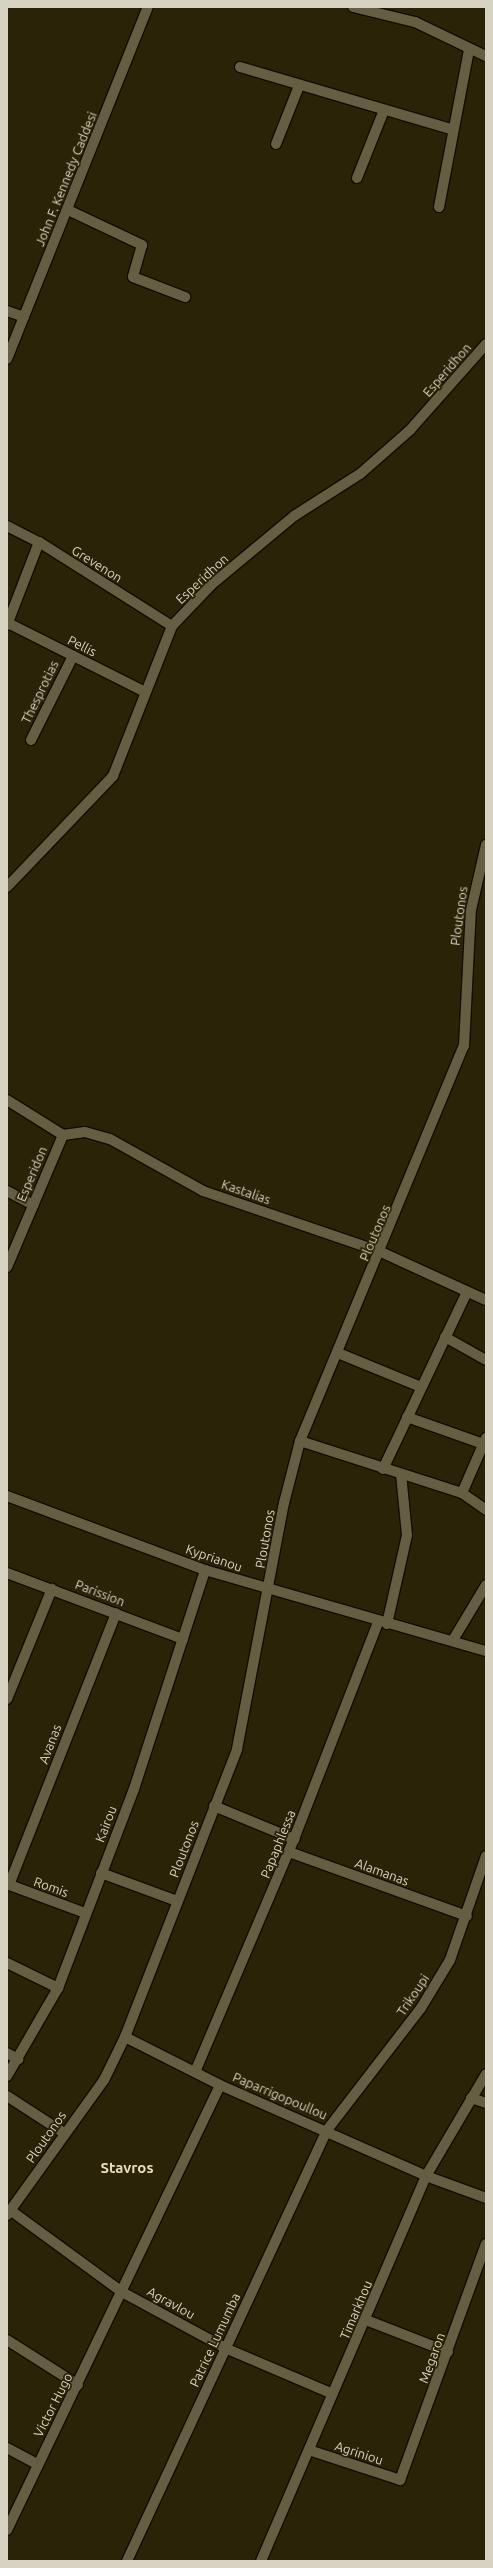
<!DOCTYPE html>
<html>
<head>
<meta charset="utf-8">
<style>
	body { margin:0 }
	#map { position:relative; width:493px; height:2568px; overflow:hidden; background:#2b2307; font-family:Ubuntu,sans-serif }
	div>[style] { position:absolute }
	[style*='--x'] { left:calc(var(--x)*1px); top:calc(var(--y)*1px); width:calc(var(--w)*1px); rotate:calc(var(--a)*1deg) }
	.roads { filter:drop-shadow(1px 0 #130c00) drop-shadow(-1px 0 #130c00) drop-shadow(0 1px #130c00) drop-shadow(0 -1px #130c00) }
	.minor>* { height:10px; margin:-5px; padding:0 5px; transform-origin:5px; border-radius:5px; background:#665e42 }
	.tertiary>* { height:10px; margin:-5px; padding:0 5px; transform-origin:5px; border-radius:5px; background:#665e42 }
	span { translate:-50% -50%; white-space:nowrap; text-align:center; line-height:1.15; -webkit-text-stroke:3.5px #2b2307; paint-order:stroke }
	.street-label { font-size:13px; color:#d7d3c3 }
	.quarter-label { font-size:15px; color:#e8debe; font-weight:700 }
	.frame { position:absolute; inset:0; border:8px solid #d7d3c3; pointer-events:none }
</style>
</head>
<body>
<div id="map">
	<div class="roads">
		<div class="minor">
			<div style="--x:353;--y:7;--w:64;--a:13.6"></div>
			<div style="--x:415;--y:22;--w:79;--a:25.6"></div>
			<div style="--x:240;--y:67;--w:220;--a:16.4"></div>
			<div style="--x:276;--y:144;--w:62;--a:-68.4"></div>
			<div style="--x:357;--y:178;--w:73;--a:-68.3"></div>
			<div style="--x:439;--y:207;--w:160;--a:-79.2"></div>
			<div style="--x:68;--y:210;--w:82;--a:25.3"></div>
			<div style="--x:142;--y:245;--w:33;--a:106"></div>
			<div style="--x:133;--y:277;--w:56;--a:21"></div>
			<div style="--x:7;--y:311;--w:18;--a:19"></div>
			<div style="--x:7;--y:526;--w:36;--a:27"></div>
			<div style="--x:39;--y:542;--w:157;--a:32.3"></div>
			<div style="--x:8;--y:623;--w:153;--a:26.7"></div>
			<div style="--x:7;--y:625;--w:89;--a:-68.9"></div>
			<div style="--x:31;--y:740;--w:94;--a:-63.4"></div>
			<div style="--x:7;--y:887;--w:153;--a:-46.3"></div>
			<div style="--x:113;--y:776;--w:161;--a:-68.5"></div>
			<div style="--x:172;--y:626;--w:57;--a:-46.4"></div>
			<div style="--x:211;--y:585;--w:108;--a:-39.7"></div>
			<div style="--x:294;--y:516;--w:78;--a:-32.5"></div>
			<div style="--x:360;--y:474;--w:67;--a:-41.3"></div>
			<div style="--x:410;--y:430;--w:115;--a:-48.5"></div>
			<div style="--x:7;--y:1100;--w:66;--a:32"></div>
			<div style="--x:63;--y:1135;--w:22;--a:-8"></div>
			<div style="--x:85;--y:1132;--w:26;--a:16"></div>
			<div style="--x:110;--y:1139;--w:107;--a:29.2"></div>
			<div style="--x:203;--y:1191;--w:188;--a:18.9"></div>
			<div style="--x:381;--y:1252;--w:115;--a:24.6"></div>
			<div style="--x:7;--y:1191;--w:30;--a:28"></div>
			<div style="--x:7;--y:1267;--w:143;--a:-67"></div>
			<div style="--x:445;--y:1337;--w:47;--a:29.3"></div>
			<div style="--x:338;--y:1353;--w:90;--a:22.3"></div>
			<div style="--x:407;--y:1417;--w:84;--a:19.5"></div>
			<div style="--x:300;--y:1441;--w:170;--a:17.8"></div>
			<div style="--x:462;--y:1493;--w:29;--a:35"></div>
			<div style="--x:383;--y:1469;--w:196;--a:-64.6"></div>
			<div style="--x:462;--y:1493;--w:60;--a:-66.4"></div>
			<div style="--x:7;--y:1496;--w:211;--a:20.5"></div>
			<div style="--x:205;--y:1570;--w:292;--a:16.1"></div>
			<div style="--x:7;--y:1573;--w:188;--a:20.6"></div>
			<div style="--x:387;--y:1624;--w:91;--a:-77.3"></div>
			<div style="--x:407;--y:1535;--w:61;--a:-95.6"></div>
			<div style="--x:453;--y:1640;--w:64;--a:-59"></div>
			<div style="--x:7;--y:1699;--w:119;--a:-67.8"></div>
			<div style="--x:214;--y:1806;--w:87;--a:22.4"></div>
			<div style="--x:289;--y:1852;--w:189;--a:19.8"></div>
			<div style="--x:101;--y:1873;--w:81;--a:20.2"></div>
			<div style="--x:7;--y:1884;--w:83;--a:20.4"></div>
			<div style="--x:9;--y:1885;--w:292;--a:-68.5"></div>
			<div style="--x:7;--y:1963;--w:57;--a:26.1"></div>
			<div style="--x:125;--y:2037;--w:106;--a:26.8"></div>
			<div style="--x:220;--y:2085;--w:225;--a:23.8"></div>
			<div style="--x:426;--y:2176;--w:64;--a:20.1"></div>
			<div style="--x:7;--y:2053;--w:13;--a:29"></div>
			<div style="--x:195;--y:2072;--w:253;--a:-67"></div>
			<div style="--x:294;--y:1839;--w:233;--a:-68.8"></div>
			<div style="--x:7;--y:2076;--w:102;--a:-59.9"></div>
			<div style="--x:58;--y:1988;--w:213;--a:-69.1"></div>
			<div style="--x:134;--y:1789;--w:230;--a:-72"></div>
			<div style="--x:7;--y:2096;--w:68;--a:33"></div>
			<div style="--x:471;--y:2098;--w:16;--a:18"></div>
			<div style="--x:10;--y:2210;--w:139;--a:36.2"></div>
			<div style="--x:122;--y:2292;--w:117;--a:28.5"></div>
			<div style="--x:225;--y:2348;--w:117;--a:23.1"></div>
			<div style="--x:7;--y:2215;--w:166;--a:-54.3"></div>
			<div style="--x:104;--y:2080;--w:48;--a:-64"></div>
			<div style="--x:125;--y:2037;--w:309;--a:-68.7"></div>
			<div style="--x:237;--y:1749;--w:250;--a:-79.2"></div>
			<div style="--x:284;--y:1503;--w:64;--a:-75.5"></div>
			<div style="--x:300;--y:1441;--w:428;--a:-67.5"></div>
			<div style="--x:464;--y:1046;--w:136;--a:-87.1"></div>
			<div style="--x:471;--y:910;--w:67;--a:-77"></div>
			<div style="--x:366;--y:2320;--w:88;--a:21.3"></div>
			<div style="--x:7;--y:2340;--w:84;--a:32.4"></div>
			<div style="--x:7;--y:2448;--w:34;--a:28"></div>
			<div style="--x:309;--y:2450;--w:96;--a:18.2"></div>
			<div style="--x:400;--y:2480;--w:251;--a:-70"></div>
			<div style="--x:7;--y:2530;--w:493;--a:-64.4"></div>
			<div style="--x:127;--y:2561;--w:475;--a:-65.1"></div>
			<div style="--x:327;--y:2130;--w:154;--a:-52.4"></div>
			<div style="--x:421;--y:2008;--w:56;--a:-58.9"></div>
			<div style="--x:450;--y:1960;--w:110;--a:-70.9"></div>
			<div style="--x:261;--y:2561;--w:419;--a:-66.8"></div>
			<div style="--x:426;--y:2176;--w:118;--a:-59.5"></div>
		</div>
		<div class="tertiary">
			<div style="--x:7;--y:359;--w:379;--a:-68.2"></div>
		</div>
	</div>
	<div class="street-label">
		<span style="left:66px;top:179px;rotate:-68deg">John F. Kennedy Caddesi</span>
		<span style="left:447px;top:370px;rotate:-49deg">Esperidhon</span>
		<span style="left:97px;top:564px;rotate:32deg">Grevenon</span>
		<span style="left:202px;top:579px;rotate:-43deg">Esperidhon</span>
		<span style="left:82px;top:646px;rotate:27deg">Pellis</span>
		<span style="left:40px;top:692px;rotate:-64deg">Thesprotias</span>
		<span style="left:459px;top:916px;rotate:-82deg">Ploutonos</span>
		<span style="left:32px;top:1174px;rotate:-67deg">Esperidon</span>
		<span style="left:246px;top:1192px;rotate:19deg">Kastalias</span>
		<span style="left:375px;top:1233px;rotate:-67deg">Ploutonos</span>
		<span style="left:265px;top:1539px;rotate:-80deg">Ploutonos</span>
		<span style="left:214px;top:1558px;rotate:19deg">Kyprianou</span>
		<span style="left:100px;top:1593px;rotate:21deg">Parission</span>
		<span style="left:50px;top:1744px;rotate:-69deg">Avanas</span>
		<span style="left:106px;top:1824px;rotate:-69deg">Kairou</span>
		<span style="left:278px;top:1844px;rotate:-68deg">Papaphlessa</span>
		<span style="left:184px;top:1849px;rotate:-69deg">Ploutonos</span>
		<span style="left:382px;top:1872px;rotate:20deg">Alamanas</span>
		<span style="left:51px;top:1887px;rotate:20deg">Romis</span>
		<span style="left:413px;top:1995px;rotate:-56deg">Trikoupi</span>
		<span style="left:280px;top:2096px;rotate:23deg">Paparrigopoullou</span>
		<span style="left:46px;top:2137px;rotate:-55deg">Ploutonos</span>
		<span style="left:171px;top:2303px;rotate:29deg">Agravlou</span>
		<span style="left:356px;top:2310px;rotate:-67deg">Timarkhou</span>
		<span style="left:215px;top:2340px;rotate:-65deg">Patrice Lumumba</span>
		<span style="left:432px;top:2358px;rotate:-70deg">Megaron</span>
		<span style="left:53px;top:2405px;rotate:-63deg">Victor Hugo</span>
		<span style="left:359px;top:2453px;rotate:18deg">Agriniou</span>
	</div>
	<div class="quarter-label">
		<span style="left:127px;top:2168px">Stavros</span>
	</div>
	<div class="frame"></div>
</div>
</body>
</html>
